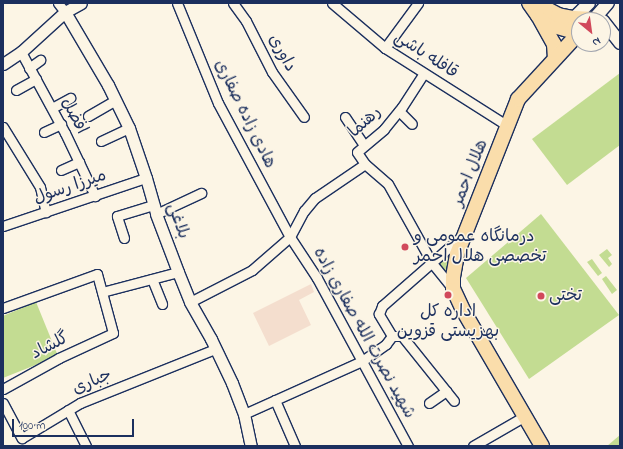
<!DOCTYPE html>
<html>
<head>
<meta charset="utf-8">
<style>
	body { margin:0 }
	#map { position:relative; width:623px; height:449px; overflow:hidden; background:#fcf5e5; font-family:"Indie Flower","Playpen Sans Arabic",sans-serif }
	div>[style] { position:absolute }
	[style*='--x'] { left:calc(var(--x)*1px); top:calc(var(--y)*1px); width:calc(var(--w)*1px); rotate:calc(var(--a)*1deg) }
	.built>* { inset:0; background:#f4dece }
	.green>* { inset:0; background:#c3dc92 }
	.roads { filter:drop-shadow(1px 0 #1b2f5e) drop-shadow(-1px 0 #1b2f5e) drop-shadow(0 1px #1b2f5e) drop-shadow(0 -1px #1b2f5e) }
	.minor>* { height:9px; margin:-4.5px; padding:0 4.5px; transform-origin:4.5px; border-radius:4.5px; background:#fcf5e5 }
	.tertiary>* { height:11px; margin:-5.5px; padding:0 5.5px; transform-origin:5.5px; border-radius:5.5px; background:#fcf5e5 }
	.secondary>* { height:12px; margin:-6px; padding:0 6px; transform-origin:6px; border-radius:6px; background:#fcf5e5 }
	.primary>* { height:14px; margin:-7px; padding:0 7px; transform-origin:7px; border-radius:7px; background:#faddab }
	.dots>* { width:11px; height:11px; translate:-50% -50%; box-sizing:border-box; border:2px solid #fcf5e5; border-radius:50% }
	span { translate:-50% -50%; white-space:nowrap; text-align:center; line-height:1.15; -webkit-text-stroke:3px #fcf5e5; paint-order:stroke }
	.street-label { font-size:17px; color:#1b2f5e }
	.poi-label { font-size:17px; color:#1b2f5e }
	.left { translate:0 -50%; text-align:left }
	.frame { position:absolute; inset:0; border:4px solid #1b2f5e; pointer-events:none }
	.north { position:absolute; left:571px; top:12px; width:40px; height:40px; box-sizing:border-box; background:#fcf5e5; border:1px solid #a2a6af; border-radius:50%; rotate:151deg; font-size:11px; font-weight:700; line-height:16px; text-align:center; color:#1b2f5e }
	.north::after { content:''; display:block; margin:auto; width:14px; height:18px; background:#d1495b; clip-path:polygon(50% 0,100% 100%,50% 72%,0 100%) }
	.scale { position:absolute; left:12px; top:419px; width:122px; height:18px; box-sizing:border-box; border:2px solid #1b2f5e; border-top:0; padding-left:5px; font-size:12px; line-height:14px; white-space:nowrap; color:#1b2f5e; -webkit-text-stroke:3px #fcf5e5; paint-order:stroke }
</style>
</head>
<body>
<div id="map">
	<div class="built">
		<div style="clip-path:polygon(311px 284px,314px 292px,299px 300px,311px 325px,269px 346px,253px 313px)"></div>
	</div>
	<div class="green">
		<div style="clip-path:polygon(620px 73px,620px 145px,567px 185px,532px 139px)"></div>
		<div style="clip-path:polygon(541px 214px,619px 315px,529px 379px,466px 278px)"></div>
		<div style="clip-path:polygon(455px 246px,445px 277px,437px 264px)"></div>
		<div style="clip-path:polygon(607px 249px,612px 255px,608px 258px,612px 264px,609px 267px,599px 255px)"></div>
		<div style="clip-path:polygon(592px 259px,602px 273px,598px 276px,587px 262px)"></div>
		<div style="clip-path:polygon(606px 276px,617px 290px,612px 294px,602px 279px)"></div>
		<div style="clip-path:polygon(36px 302px,58px 356px,3px 378px,3px 316px)"></div>
		<div style="clip-path:polygon(620px 435px,620px 446px,607px 446px)"></div>
	</div>
	<div class="roads">
		<div class="minor">
			<div style="--x:58;--y:3;--w:11;--a:52"></div>
			<div style="--x:177;--y:3;--w:108;--a:67.7"></div>
			<div style="--x:218;--y:103;--w:152;--a:61.8"></div>
			<div style="--x:290;--y:237;--w:49;--a:56.6"></div>
			<div style="--x:317;--y:278;--w:191;--a:61.6"></div>
			<div style="--x:233;--y:3;--w:22;--a:54"></div>
			<div style="--x:246;--y:21;--w:57;--a:63"></div>
			<div style="--x:272;--y:72;--w:55;--a:54.6"></div>
			<div style="--x:332;--y:3;--w:70;--a:40.3"></div>
			<div style="--x:385;--y:48;--w:146;--a:32.4"></div>
			<div style="--x:385;--y:48;--w:56;--a:-53.7"></div>
			<div style="--x:21;--y:52;--w:92;--a:61.5"></div>
			<div style="--x:65;--y:133;--w:70;--a:64.5"></div>
			<div style="--x:29;--y:68;--w:14;--a:-36"></div>
			<div style="--x:16;--y:90;--w:23;--a:-29"></div>
			<div style="--x:52;--y:108;--w:21;--a:-29"></div>
			<div style="--x:399;--y:111;--w:18;--a:45"></div>
			<div style="--x:88;--y:116;--w:32;--a:-30"></div>
			<div style="--x:345;--y:117;--w:34;--a:56"></div>
			<div style="--x:3;--y:127;--w:70;--a:58.3"></div>
			<div style="--x:40;--y:187;--w:26;--a:77"></div>
			<div style="--x:44;--y:132;--w:19;--a:-25"></div>
			<div style="--x:101;--y:141;--w:31;--a:-25"></div>
			<div style="--x:365;--y:164;--w:30;--a:41"></div>
			<div style="--x:388;--y:184;--w:90;--a:60.9"></div>
			<div style="--x:432;--y:263;--w:33;--a:51"></div>
			<div style="--x:61;--y:170;--w:20;--a:-24"></div>
			<div style="--x:156;--y:214;--w:50;--a:-25"></div>
			<div style="--x:3;--y:226;--w:151;--a:-18.6"></div>
			<div style="--x:124;--y:238;--w:23;--a:-108"></div>
			<div style="--x:117;--y:216;--w:39;--a:-17"></div>
			<div style="--x:152;--y:279;--w:27;--a:68"></div>
			<div style="--x:102;--y:292;--w:79;--a:-14.7"></div>
			<div style="--x:190;--y:302;--w:70;--a:-27.3"></div>
			<div style="--x:252;--y:270;--w:50;--a:-41"></div>
			<div style="--x:290;--y:237;--w:30;--a:-62"></div>
			<div style="--x:304;--y:211;--w:17;--a:-50"></div>
			<div style="--x:315;--y:198;--w:60;--a:-34.2"></div>
			<div style="--x:365;--y:164;--w:14;--a:-124"></div>
			<div style="--x:357;--y:152;--w:35;--a:-40"></div>
			<div style="--x:384;--y:129;--w:28;--a:-51"></div>
			<div style="--x:402;--y:107;--w:40;--a:-57.1"></div>
			<div style="--x:3;--y:308;--w:100;--a:-19.9"></div>
			<div style="--x:97;--y:274;--w:61;--a:74.8"></div>
			<div style="--x:113;--y:333;--w:60;--a:155.2"></div>
			<div style="--x:59;--y:358;--w:64;--a:151"></div>
			<div style="--x:392;--y:336;--w:26;--a:-121"></div>
			<div style="--x:379;--y:314;--w:9;--a:-69"></div>
			<div style="--x:382;--y:306;--w:108;--a:-41.2"></div>
			<div style="--x:392;--y:336;--w:10;--a:0"></div>
			<div style="--x:402;--y:336;--w:83;--a:51.3"></div>
			<div style="--x:275;--y:400;--w:50;--a:66.5"></div>
			<div style="--x:3;--y:403;--w:40;--a:62"></div>
			<div style="--x:22;--y:438;--w:68;--a:-31.1"></div>
			<div style="--x:80;--y:403;--w:145;--a:-21.8"></div>
			<div style="--x:429;--y:403;--w:21;--a:-35"></div>
			<div style="--x:68;--y:410;--w:40;--a:63.4"></div>
			<div style="--x:244;--y:414;--w:129;--a:-24.2"></div>
			<div style="--x:362;--y:361;--w:29;--a:-35"></div>
			<div style="--x:386;--y:344;--w:10;--a:-53"></div>
			<div style="--x:473;--y:446;--w:60;--a:-30"></div>
		</div>
		<div class="tertiary">
			<div style="--x:65;--y:12;--w:85;--a:59.5"></div>
			<div style="--x:108;--y:85;--w:48;--a:64"></div>
			<div style="--x:129;--y:128;--w:53;--a:71.2"></div>
			<div style="--x:146;--y:178;--w:37;--a:74"></div>
			<div style="--x:156;--y:214;--w:62;--a:69.2"></div>
			<div style="--x:178;--y:272;--w:32;--a:68"></div>
			<div style="--x:190;--y:302;--w:43;--a:60.4"></div>
			<div style="--x:211;--y:339;--w:49;--a:64.5"></div>
			<div style="--x:232;--y:383;--w:33;--a:69"></div>
			<div style="--x:244;--y:414;--w:33;--a:78"></div>
			<div style="--x:3;--y:64;--w:22;--a:-34"></div>
			<div style="--x:21;--y:52;--w:59;--a:-42.3"></div>
			<div style="--x:65;--y:12;--w:18;--a:-29"></div>
		</div>
		<div class="secondary">
			<div style="--x:574;--y:18;--w:21;--a:-45"></div>
			<div style="--x:598;--y:20;--w:4;--a:-166"></div>
			<div style="--x:594;--y:19;--w:21;--a:-49"></div>
			<div style="--x:603;--y:21;--w:28;--a:52"></div>
		</div>
		<div class="primary">
			<div style="--x:529;--y:3;--w:16;--a:55"></div>
			<div style="--x:538;--y:16;--w:19;--a:32"></div>
			<div style="--x:554;--y:26;--w:19;--a:16"></div>
			<div style="--x:572;--y:31;--w:8;--a:-30"></div>
			<div style="--x:542;--y:3;--w:6;--a:59"></div>
			<div style="--x:545;--y:8;--w:15;--a:28"></div>
			<div style="--x:558;--y:15;--w:16;--a:11"></div>
			<div style="--x:574;--y:18;--w:20;--a:3"></div>
			<div style="--x:540;--y:19;--w:29;--a:61"></div>
			<div style="--x:554;--y:44;--w:14;--a:86"></div>
			<div style="--x:542;--y:446;--w:157;--a:-120.2"></div>
			<div style="--x:463;--y:310;--w:23;--a:-115"></div>
			<div style="--x:453;--y:289;--w:12;--a:-90"></div>
			<div style="--x:453;--y:277;--w:23;--a:-80"></div>
			<div style="--x:457;--y:254;--w:167;--a:-68.5"></div>
			<div style="--x:518;--y:99;--w:90;--a:-47.3"></div>
		</div>
	</div>
	<div class="dots">
		<div style="left:405px;top:247px;background:#d1495b"></div>
		<div style="left:448px;top:295px;background:#d1495b"></div>
		<div style="left:541px;top:296px;background:#d1495b"></div>
	</div>
	<div class="street-label">
		<span style="left:282px;top:53px;rotate:61deg">داوری</span>
		<span style="left:426px;top:55px;rotate:33deg">قافله باشی</span>
		<span style="left:245px;top:114px;rotate:64deg">هادی زاده صفاری</span>
		<span style="left:74px;top:116px;rotate:62deg">افضل</span>
		<span style="left:365px;top:122px;rotate:-43deg">رهنما</span>
		<span style="left:470px;top:173px;rotate:-68deg">هلال احمر</span>
		<span style="left:70px;top:187px;rotate:-19deg">میرزا رسول</span>
		<span style="left:178px;top:221px;rotate:71deg">بلاغی</span>
		<span style="left:364px;top:333px;rotate:61deg">شهید نصرت الله صفاری زاده</span>
		<span style="left:50px;top:346px;rotate:-27deg">گلشاد</span>
		<span style="left:92px;top:382px;rotate:-23deg">جباری</span>
	</div>
	<div class="poi-label">
		<span class="left" style="left:414px;top:247px">درمانگاه عمومی و<br>تخصصی هلال احمر</span>
		<span class="left" style="left:549px;top:296px">تختی</span>
		<span style="left:448px;top:322px">اداره کل<br>بهزیستی قزوین</span>
	</div>
	<div class="frame"></div>
	<div class="north">N</div>
	<div class="scale">100 m</div>
</div>
</body>
</html>
